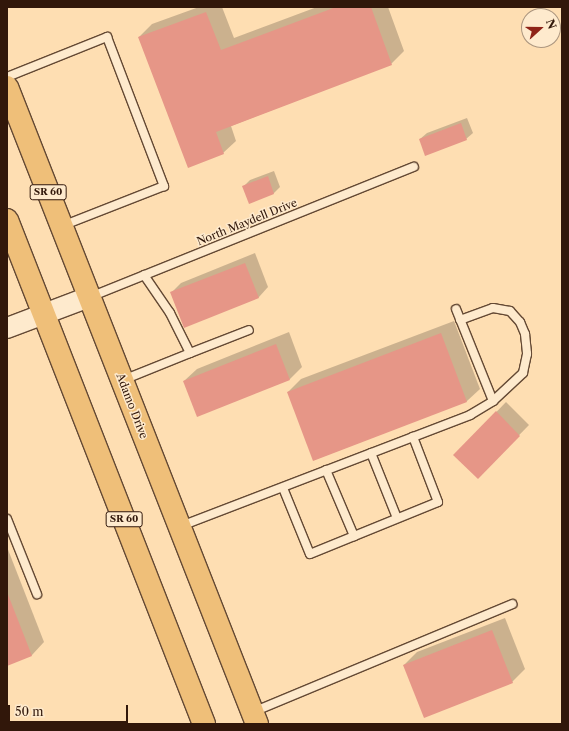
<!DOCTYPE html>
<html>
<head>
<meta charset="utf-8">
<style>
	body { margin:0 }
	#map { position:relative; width:569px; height:731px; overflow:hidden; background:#fedeb2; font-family:"Libre Caslon Text",serif }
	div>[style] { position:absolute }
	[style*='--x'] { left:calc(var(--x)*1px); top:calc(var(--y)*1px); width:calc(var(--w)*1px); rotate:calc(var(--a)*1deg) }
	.shadow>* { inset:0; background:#0003 }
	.building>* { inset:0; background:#e69687 }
	.roads { filter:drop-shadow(1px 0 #644934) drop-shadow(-1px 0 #644934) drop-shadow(0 1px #644934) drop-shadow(0 -1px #644934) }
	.service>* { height:8px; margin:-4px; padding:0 4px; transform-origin:4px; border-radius:4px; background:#feeacd }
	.tertiary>* { height:20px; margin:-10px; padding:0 10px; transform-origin:10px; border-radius:10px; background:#feeacd }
	.primary>* { height:22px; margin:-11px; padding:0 11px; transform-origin:11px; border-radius:11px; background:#efbf79 }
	span { translate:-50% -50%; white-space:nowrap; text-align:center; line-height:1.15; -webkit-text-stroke:3px #feeacd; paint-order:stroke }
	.shield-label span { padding:1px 3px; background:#feeacd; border:1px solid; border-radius:3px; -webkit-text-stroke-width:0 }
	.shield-label { font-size:10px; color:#31170a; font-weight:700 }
	.street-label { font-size:11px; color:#31170a }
	.frame { position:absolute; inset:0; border:8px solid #31170a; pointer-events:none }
	.north { position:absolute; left:521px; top:8px; width:40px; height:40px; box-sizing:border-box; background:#feeacd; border:1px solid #ac967f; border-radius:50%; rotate:69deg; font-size:11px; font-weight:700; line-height:16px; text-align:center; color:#31170a }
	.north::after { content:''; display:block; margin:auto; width:14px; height:18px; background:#8f2418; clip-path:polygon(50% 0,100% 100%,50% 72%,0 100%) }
	.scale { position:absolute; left:8px; top:705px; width:120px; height:18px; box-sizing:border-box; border:2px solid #31170a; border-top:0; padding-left:5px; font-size:12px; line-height:14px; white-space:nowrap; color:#31170a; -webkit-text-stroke:3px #feeacd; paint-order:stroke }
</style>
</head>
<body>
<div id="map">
	<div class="shadow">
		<div style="clip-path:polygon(199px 7px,222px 7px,234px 38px,317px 7px,388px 7px,404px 51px,391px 64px,231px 126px,236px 141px,223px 153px,139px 37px,152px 24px)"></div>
		<div style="clip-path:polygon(467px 118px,473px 133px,466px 139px,420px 139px,427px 133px)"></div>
		<div style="clip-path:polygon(274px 171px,280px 187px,274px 193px,250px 202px,244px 186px,250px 180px)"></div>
		<div style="clip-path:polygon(255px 253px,268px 287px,259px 297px,184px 326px,171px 293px,181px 283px)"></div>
		<div style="clip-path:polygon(454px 321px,480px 389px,467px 401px,314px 460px,288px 392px,301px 379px)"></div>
		<div style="clip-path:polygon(289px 332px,302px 367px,290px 379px,184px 381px,197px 369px)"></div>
		<div style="clip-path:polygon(506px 402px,529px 425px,478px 477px,455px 455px)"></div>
		<div style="clip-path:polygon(7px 547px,44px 642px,32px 655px,7px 665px)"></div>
		<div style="clip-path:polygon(505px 618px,525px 669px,512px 682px,404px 665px,417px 652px)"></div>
	</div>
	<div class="building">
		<div style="clip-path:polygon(336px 7px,371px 7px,392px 65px,216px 132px,224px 154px,188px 168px,138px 37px,206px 12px,221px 50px)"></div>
		<div style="clip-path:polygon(461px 123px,467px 140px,425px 156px,419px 139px)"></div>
		<div style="clip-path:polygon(268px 176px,274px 194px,249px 204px,242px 186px)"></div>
		<div style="clip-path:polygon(245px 263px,259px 298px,184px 328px,170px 292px)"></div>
		<div style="clip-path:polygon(441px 333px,467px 402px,313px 461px,287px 392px)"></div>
		<div style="clip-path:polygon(276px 344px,290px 380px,197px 417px,183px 381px)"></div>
		<div style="clip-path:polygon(496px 411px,520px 436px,478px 479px,453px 455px)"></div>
		<div style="clip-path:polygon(7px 592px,32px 656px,7px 666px)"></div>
		<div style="clip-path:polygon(492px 630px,513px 683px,424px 718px,403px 665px)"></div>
	</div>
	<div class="roads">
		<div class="service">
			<div style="--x:7;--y:77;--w:108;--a:-21.8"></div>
			<div style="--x:107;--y:37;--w:160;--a:69.1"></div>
			<div style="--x:164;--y:186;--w:110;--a:158.6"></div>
			<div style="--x:90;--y:297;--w:349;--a:-21.9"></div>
			<div style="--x:460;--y:320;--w:35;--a:-20"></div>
			<div style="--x:493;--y:308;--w:17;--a:10"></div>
			<div style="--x:510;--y:311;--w:15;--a:48"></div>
			<div style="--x:520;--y:322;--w:13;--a:67"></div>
			<div style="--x:525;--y:334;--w:20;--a:84"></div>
			<div style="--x:527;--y:354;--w:19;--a:102"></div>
			<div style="--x:523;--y:373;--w:41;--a:137"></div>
			<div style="--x:190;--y:353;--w:63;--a:-21.3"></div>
			<div style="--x:123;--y:380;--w:72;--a:-21.9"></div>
			<div style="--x:190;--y:353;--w:45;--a:-116.6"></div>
			<div style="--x:170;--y:313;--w:46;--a:-124.4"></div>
			<div style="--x:371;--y:453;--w:70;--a:68.2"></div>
			<div style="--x:326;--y:470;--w:72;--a:67"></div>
			<div style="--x:283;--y:488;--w:71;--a:67.8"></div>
			<div style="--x:310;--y:554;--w:138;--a:-22.1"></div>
			<div style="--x:438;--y:502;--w:70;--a:-111"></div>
			<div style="--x:7;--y:519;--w:81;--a:68.2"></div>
			<div style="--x:181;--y:526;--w:310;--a:-21"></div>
			<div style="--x:470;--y:415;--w:27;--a:-31"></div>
			<div style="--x:493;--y:401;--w:99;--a:-111.9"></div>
			<div style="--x:253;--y:712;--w:281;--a:-22.6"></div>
		</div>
		<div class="tertiary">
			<div style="--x:7;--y:328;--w:88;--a:-20.7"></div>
		</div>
		<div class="primary">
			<div style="--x:7;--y:87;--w:684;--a:68.57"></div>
			<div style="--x:7;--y:220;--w:541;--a:68.65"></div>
		</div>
	</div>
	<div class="shield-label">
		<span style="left:48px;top:192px">SR 60</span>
		<span style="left:124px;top:519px">SR 60</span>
	</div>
	<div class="street-label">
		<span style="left:247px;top:222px;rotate:-22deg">North Maydell Drive</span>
		<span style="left:132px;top:406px;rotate:69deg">Adamo Drive</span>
	</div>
	<div class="frame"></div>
	<div class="north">N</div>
	<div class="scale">50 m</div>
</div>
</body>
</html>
